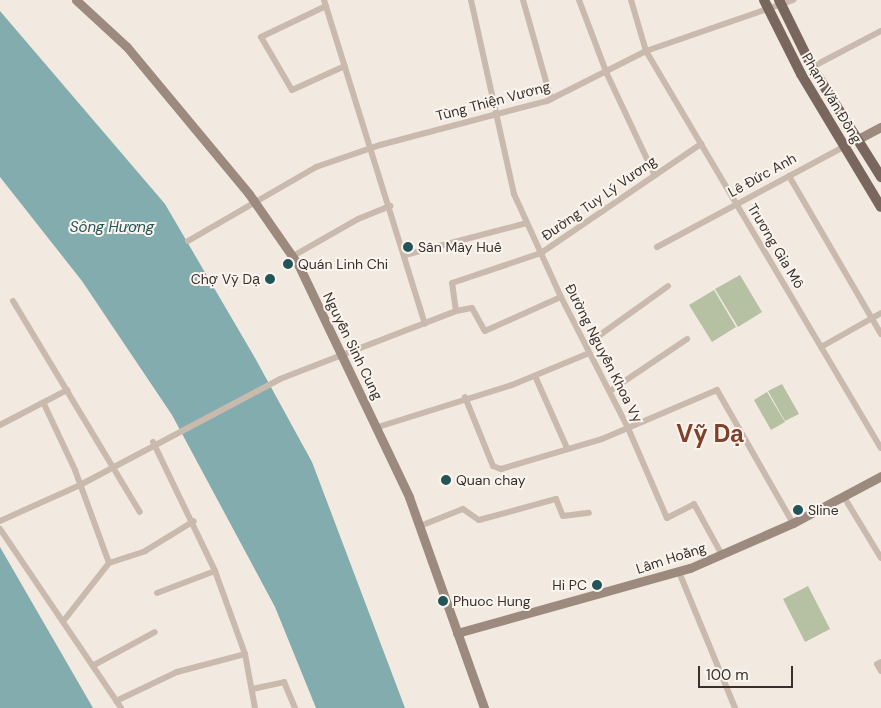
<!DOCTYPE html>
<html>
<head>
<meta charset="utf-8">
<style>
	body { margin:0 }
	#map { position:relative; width:881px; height:708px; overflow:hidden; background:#f2eae1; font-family:"DM Sans",sans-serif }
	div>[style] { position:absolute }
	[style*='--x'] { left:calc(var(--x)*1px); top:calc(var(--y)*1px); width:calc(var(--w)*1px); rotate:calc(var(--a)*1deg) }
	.green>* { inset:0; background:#b6c0a2 }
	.water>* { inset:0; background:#82acad }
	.street>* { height:6px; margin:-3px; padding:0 3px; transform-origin:3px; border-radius:3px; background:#cabaae }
	.secondary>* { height:9px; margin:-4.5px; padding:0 4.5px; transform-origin:4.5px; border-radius:4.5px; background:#9d8a7f }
	.primary>* { height:10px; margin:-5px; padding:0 5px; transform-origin:5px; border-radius:5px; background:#79675e }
	.dots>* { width:14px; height:14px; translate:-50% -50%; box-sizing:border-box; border:2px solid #faf4ee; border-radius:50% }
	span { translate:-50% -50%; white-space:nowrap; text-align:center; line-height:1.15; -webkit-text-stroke:4px #faf4ee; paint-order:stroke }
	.street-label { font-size:14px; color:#39302c }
	.poi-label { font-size:14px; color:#39302c }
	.left { translate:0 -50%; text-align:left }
	.right { translate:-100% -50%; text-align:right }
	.water-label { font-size:15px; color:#235558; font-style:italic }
	.town-label { font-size:24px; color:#823f2a; font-weight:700 }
	.scale { position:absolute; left:698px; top:666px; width:95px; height:22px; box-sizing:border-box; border:2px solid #39302c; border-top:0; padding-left:6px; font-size:15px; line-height:18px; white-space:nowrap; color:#39302c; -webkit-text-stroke:4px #faf4ee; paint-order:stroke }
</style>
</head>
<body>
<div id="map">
	<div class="green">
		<div style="clip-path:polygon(740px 275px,762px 312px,738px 327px,715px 289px)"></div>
		<div style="clip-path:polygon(714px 290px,736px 327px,712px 342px,689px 305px)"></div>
		<div style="clip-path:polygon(782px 384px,799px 414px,785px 421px,768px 391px)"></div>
		<div style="clip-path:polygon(767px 392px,785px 422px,771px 430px,754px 400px)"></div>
		<div style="clip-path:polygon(808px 586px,830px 629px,805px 642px,783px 599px)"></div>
	</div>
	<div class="water">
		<div style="clip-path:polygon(0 11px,165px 204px,255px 358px,312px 462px,405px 708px,316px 708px,275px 607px,172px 415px,82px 281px,0 177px)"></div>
		<div style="clip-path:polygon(0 547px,93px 708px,0 708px)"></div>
	</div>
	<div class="street">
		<div style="--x:324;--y:0;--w:339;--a:72.7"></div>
		<div style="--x:471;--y:0;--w:199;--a:77.5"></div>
		<div style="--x:514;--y:194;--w:113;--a:65.5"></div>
		<div style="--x:561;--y:297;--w:147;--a:62.9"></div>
		<div style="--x:628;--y:428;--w:98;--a:66.6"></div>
		<div style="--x:667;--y:518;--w:30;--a:-27"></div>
		<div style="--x:694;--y:504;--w:58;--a:61.2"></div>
		<div style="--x:523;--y:0;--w:103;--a:74.2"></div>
		<div style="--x:579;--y:0;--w:79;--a:69.3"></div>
		<div style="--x:607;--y:74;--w:110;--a:64.8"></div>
		<div style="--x:631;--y:0;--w:53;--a:73.6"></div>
		<div style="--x:646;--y:51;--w:461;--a:59.4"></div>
		<div style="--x:326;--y:6;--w:72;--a:154.5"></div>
		<div style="--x:261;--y:37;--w:61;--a:59.7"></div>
		<div style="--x:292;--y:90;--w:58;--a:-24.4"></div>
		<div style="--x:812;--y:67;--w:78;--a:-27.6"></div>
		<div style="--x:789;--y:176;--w:183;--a:59.8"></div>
		<div style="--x:188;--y:241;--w:148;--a:-30"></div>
		<div style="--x:316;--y:167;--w:68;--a:-19"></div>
		<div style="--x:380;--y:145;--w:173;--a:-14.8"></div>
		<div style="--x:547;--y:101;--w:111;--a:-26.8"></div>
		<div style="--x:646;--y:51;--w:156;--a:-19.1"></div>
		<div style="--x:657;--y:247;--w:228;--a:-28.2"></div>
		<div style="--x:405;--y:255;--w:126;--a:-14.7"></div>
		<div style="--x:293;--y:256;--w:75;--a:-29.6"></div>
		<div style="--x:358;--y:219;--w:35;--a:-22"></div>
		<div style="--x:13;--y:301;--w:246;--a:59"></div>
		<div style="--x:456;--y:311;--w:28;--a:-98"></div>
		<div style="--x:452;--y:283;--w:94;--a:-18.6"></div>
		<div style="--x:541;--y:253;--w:194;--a:-34.3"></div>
		<div style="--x:586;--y:345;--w:101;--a:-35.7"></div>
		<div style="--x:821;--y:347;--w:69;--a:-29.5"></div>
		<div style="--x:535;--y:376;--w:79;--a:66"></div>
		<div style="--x:610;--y:391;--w:93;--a:-34"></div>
		<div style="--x:465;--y:397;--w:74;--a:67.9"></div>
		<div style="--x:493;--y:466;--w:9;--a:21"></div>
		<div style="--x:501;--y:469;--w:105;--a:-16.5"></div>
		<div style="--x:602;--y:439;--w:125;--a:-23.1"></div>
		<div style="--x:717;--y:390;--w:153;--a:60.3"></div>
		<div style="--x:44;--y:404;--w:73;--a:64.8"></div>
		<div style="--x:75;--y:470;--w:99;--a:69.9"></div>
		<div style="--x:0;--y:425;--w:76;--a:-27.6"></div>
		<div style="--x:378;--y:427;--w:140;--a:-17.4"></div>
		<div style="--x:512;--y:385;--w:81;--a:-22.5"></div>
		<div style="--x:153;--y:442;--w:143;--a:64.3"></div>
		<div style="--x:215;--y:571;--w:88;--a:70.1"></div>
		<div style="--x:245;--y:654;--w:55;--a:79.5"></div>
		<div style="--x:844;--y:497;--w:71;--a:58.8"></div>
		<div style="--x:0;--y:521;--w:88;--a:-24.2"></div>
		<div style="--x:80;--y:485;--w:226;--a:-27.9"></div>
		<div style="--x:280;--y:379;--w:66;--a:-21.2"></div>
		<div style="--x:342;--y:355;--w:122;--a:-21.1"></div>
		<div style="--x:456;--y:311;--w:16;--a:-11"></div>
		<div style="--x:472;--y:308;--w:26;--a:61"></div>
		<div style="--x:485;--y:331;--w:83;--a:-24.1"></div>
		<div style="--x:420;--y:526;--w:46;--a:-21.6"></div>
		<div style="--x:463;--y:509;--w:19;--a:35"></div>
		<div style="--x:479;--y:520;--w:80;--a:-15.3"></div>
		<div style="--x:556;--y:499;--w:18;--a:68"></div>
		<div style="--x:563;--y:516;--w:26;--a:-7"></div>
		<div style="--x:0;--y:529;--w:216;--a:55.9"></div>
		<div style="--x:679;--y:572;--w:147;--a:67.6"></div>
		<div style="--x:157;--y:593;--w:62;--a:-20.8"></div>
		<div style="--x:65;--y:619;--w:71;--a:-51.8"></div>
		<div style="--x:109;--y:563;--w:38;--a:-18"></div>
		<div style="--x:145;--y:551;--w:57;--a:-31.5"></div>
		<div style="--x:881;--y:662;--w:4;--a:153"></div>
		<div style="--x:877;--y:664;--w:8;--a:60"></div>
		<div style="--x:94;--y:665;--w:69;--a:-28.4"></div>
		<div style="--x:252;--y:689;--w:33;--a:-12"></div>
		<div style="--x:284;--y:682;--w:28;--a:67"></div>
		<div style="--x:116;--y:701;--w:68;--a:-25.4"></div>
		<div style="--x:177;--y:672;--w:70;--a:-14.8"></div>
	</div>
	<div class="secondary">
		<div style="--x:76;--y:0;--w:69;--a:42.7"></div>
		<div style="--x:127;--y:47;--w:191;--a:50.3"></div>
		<div style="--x:249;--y:194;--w:88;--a:55.2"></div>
		<div style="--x:299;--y:266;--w:256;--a:64.5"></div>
		<div style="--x:409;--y:497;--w:224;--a:70.4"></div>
		<div style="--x:858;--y:139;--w:26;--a:-28"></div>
		<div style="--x:457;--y:633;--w:242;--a:-15.6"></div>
		<div style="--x:690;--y:568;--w:112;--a:-23.6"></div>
		<div style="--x:793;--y:523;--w:100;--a:-28.1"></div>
	</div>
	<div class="primary">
		<div style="--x:764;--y:0;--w:83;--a:63.4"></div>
		<div style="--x:801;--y:74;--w:155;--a:59"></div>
		<div style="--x:779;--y:0;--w:75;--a:63.8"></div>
		<div style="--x:812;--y:67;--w:130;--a:57.9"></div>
	</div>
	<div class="dots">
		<div style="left:408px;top:247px;background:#235558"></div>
		<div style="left:288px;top:264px;background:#235558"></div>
		<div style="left:270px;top:279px;background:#235558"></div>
		<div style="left:446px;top:480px;background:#235558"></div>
		<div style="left:798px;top:510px;background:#235558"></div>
		<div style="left:597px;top:585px;background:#235558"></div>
		<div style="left:443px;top:601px;background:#235558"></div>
	</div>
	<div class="street-label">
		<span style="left:832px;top:98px;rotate:59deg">Phạm Văn Đồng</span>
		<span style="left:493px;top:101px;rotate:-15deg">Tùng Thiện Vương</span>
		<span style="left:762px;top:175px;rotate:-29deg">Lê Đức Anh</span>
		<span style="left:599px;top:198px;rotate:-35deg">Đường Tuy Lý Vương</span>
		<span style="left:776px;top:246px;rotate:59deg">Trương Gia Mô</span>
		<span style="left:353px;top:346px;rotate:64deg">Nguyễn Sinh Cung</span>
		<span style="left:604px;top:353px;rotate:63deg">Đường Nguyễn Khoa Vy</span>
		<span style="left:671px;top:558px;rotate:-18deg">Lâm Hoằng</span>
	</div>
	<div class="poi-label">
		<span class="left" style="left:418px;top:247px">Sân Mây Huế</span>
		<span class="left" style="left:298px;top:264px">Quán Linh Chi</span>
		<span class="right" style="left:260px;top:279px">Chợ Vỹ Dạ</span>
		<span class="left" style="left:456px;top:480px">Quan chay</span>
		<span class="left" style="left:808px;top:510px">Sline</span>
		<span class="right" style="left:587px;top:585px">Hi PC</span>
		<span class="left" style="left:453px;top:601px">Phuoc Hung</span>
	</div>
	<div class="water-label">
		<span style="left:112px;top:228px">Sông Hương</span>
	</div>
	<div class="town-label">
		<span style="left:710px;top:434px">Vỹ Dạ</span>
	</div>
	<div class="scale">100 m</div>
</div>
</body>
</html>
